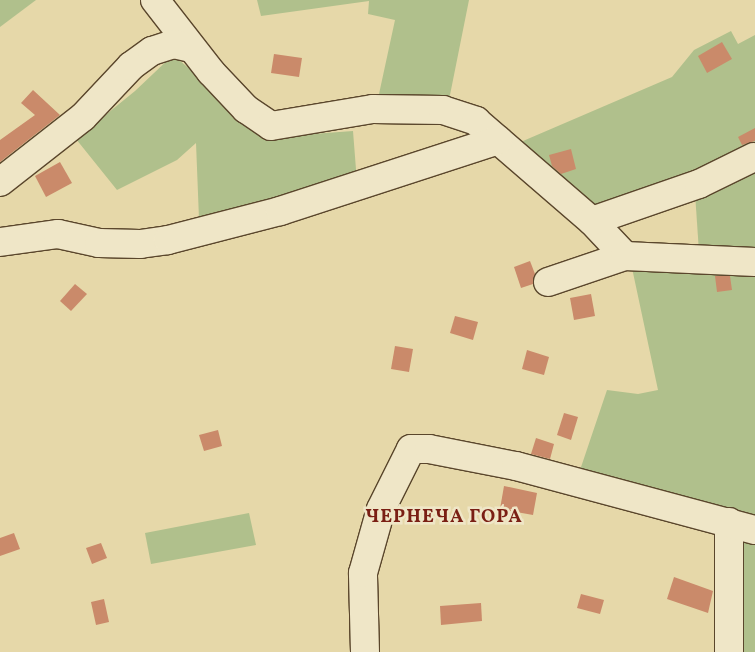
<!DOCTYPE html>
<html>
<head>
<meta charset="utf-8">
<style>
	body { margin:0 }
	#map { position:relative; width:755px; height:652px; overflow:hidden; background:#e6d8a9; font-family:Vollkorn,serif }
	div>[style] { position:absolute }
	[style*='--x'] { left:calc(var(--x)*1px); top:calc(var(--y)*1px); width:calc(var(--w)*1px); rotate:calc(var(--a)*1deg) }
	.green>* { inset:0; background:#b0c08c }
	.building>* { inset:0; background:#ca8a6a }
	.roads { filter:drop-shadow(1px 0 #5a462c) drop-shadow(-1px 0 #5a462c) drop-shadow(0 1px #5a462c) drop-shadow(0 -1px #5a462c) }
	.minor>* { height:28px; margin:-14px; padding:0 14px; transform-origin:14px; border-radius:14px; background:#efe6c7 }
	span { translate:-50% -50%; white-space:nowrap; text-align:center; line-height:1.15; -webkit-text-stroke:5px #efe6c7; paint-order:stroke }
	.district-label { font-size:19px; color:#7a1f14; font-weight:700; letter-spacing:1px }
</style>
</head>
<body>
<div id="map">
	<div class="green">
		<div style="clip-path:polygon(0 0,36px 0,0 27px)"></div>
		<div style="clip-path:polygon(257px 0,469px 0,449px 100px,379px 94px,395px 20px,368px 14px,369px 1px,261px 16px)"></div>
		<div style="clip-path:polygon(731px 31px,738px 44px,755px 35px,755px 151px,596px 213px,519px 147px,523px 141px,672px 77px,694px 50px)"></div>
		<div style="clip-path:polygon(173px 55px,271px 137px,353px 131px,357px 182px,199px 219px,196px 143px,177px 160px,117px 190px,76px 139px,135px 91px)"></div>
		<div style="clip-path:polygon(755px 162px,755px 255px,699px 252px,695px 193px)"></div>
		<div style="clip-path:polygon(632px 268px,755px 269px,755px 520px,578px 476px,607px 390px,638px 394px,658px 390px)"></div>
		<div style="clip-path:polygon(249px 513px,256px 545px,151px 564px,145px 533px)"></div>
		<div style="clip-path:polygon(741px 538px,755px 541px,755px 652px,737px 652px)"></div>
	</div>
	<div class="building">
		<div style="clip-path:polygon(722px 42px,732px 59px,707px 73px,698px 56px)"></div>
		<div style="clip-path:polygon(274px 54px,302px 58px,299px 77px,271px 73px)"></div>
		<div style="clip-path:polygon(33px 90px,60px 115px,0 162px,0 140px,35px 115px,21px 103px)"></div>
		<div style="clip-path:polygon(755px 128px,755px 141px,742px 145px,738px 137px)"></div>
		<div style="clip-path:polygon(571px 149px,576px 169px,561px 174px,552px 166px,549px 155px)"></div>
		<div style="clip-path:polygon(60px 162px,72px 183px,46px 197px,35px 176px)"></div>
		<div style="clip-path:polygon(530px 261px,535px 274px,533px 284px,521px 288px,514px 267px)"></div>
		<div style="clip-path:polygon(715px 276px,730px 276px,732px 290px,717px 292px)"></div>
		<div style="clip-path:polygon(75px 284px,87px 294px,71px 311px,60px 301px)"></div>
		<div style="clip-path:polygon(591px 294px,595px 316px,574px 320px,570px 298px)"></div>
		<div style="clip-path:polygon(455px 316px,478px 322px,473px 340px,450px 333px)"></div>
		<div style="clip-path:polygon(395px 346px,413px 349px,409px 372px,391px 369px)"></div>
		<div style="clip-path:polygon(527px 350px,549px 357px,544px 375px,522px 369px)"></div>
		<div style="clip-path:polygon(564px 413px,578px 417px,571px 440px,557px 435px)"></div>
		<div style="clip-path:polygon(218px 430px,222px 446px,204px 451px,199px 435px)"></div>
		<div style="clip-path:polygon(536px 438px,554px 444px,550px 459px,531px 454px)"></div>
		<div style="clip-path:polygon(504px 486px,537px 493px,533px 515px,500px 509px)"></div>
		<div style="clip-path:polygon(14px 533px,20px 549px,0 556px,0 538px)"></div>
		<div style="clip-path:polygon(101px 543px,107px 558px,92px 564px,86px 548px)"></div>
		<div style="clip-path:polygon(674px 577px,713px 591px,708px 613px,667px 599px)"></div>
		<div style="clip-path:polygon(581px 594px,604px 600px,600px 614px,577px 608px)"></div>
		<div style="clip-path:polygon(104px 599px,109px 622px,96px 625px,91px 602px)"></div>
		<div style="clip-path:polygon(481px 603px,482px 621px,441px 625px,440px 606px)"></div>
	</div>
	<div class="roads">
		<div class="minor">
			<div style="--x:155;--y:0;--w:91;--a:52.1"></div>
			<div style="--x:211;--y:72;--w:51;--a:46.6"></div>
			<div style="--x:246;--y:109;--w:30;--a:34"></div>
			<div style="--x:271;--y:126;--w:103;--a:-9.5"></div>
			<div style="--x:373;--y:109;--w:70;--a:0.8"></div>
			<div style="--x:443;--y:110;--w:35;--a:18"></div>
			<div style="--x:476;--y:121;--w:153;--a:40.8"></div>
			<div style="--x:592;--y:221;--w:48;--a:46.7"></div>
			<div style="--x:0;--y:182;--w:105;--a:-38.1"></div>
			<div style="--x:83;--y:117;--w:70;--a:-46.7"></div>
			<div style="--x:131;--y:66;--w:26;--a:-36"></div>
			<div style="--x:152;--y:51;--w:23;--a:-18"></div>
			<div style="--x:174;--y:44;--w:18;--a:13"></div>
			<div style="--x:592;--y:221;--w:113;--a:-19.1"></div>
			<div style="--x:699;--y:184;--w:61;--a:-26.1"></div>
			<div style="--x:0;--y:242;--w:59;--a:-7.9"></div>
			<div style="--x:58;--y:234;--w:42;--a:12.4"></div>
			<div style="--x:99;--y:243;--w:41;--a:1.4"></div>
			<div style="--x:140;--y:244;--w:28;--a:-8"></div>
			<div style="--x:168;--y:240;--w:116;--a:-14.5"></div>
			<div style="--x:280;--y:211;--w:229;--a:-18"></div>
			<div style="--x:548;--y:282;--w:81;--a:-18.7"></div>
			<div style="--x:625;--y:256;--w:130;--a:2.6"></div>
			<div style="--x:729;--y:522;--w:130;--a:90"></div>
			<div style="--x:365;--y:652;--w:79;--a:-91.5"></div>
			<div style="--x:363;--y:573;--w:66;--a:-74.3"></div>
			<div style="--x:381;--y:509;--w:67;--a:-63.4"></div>
			<div style="--x:411;--y:449;--w:18;--a:0"></div>
			<div style="--x:429;--y:449;--w:89;--a:11.1"></div>
			<div style="--x:516;--y:466;--w:247;--a:15"></div>
		</div>
	</div>
	<div class="district-label">
		<span style="left:444px;top:518px">ЧЕРНЕЧА ГОРА</span>
	</div>
</div>
</body>
</html>
